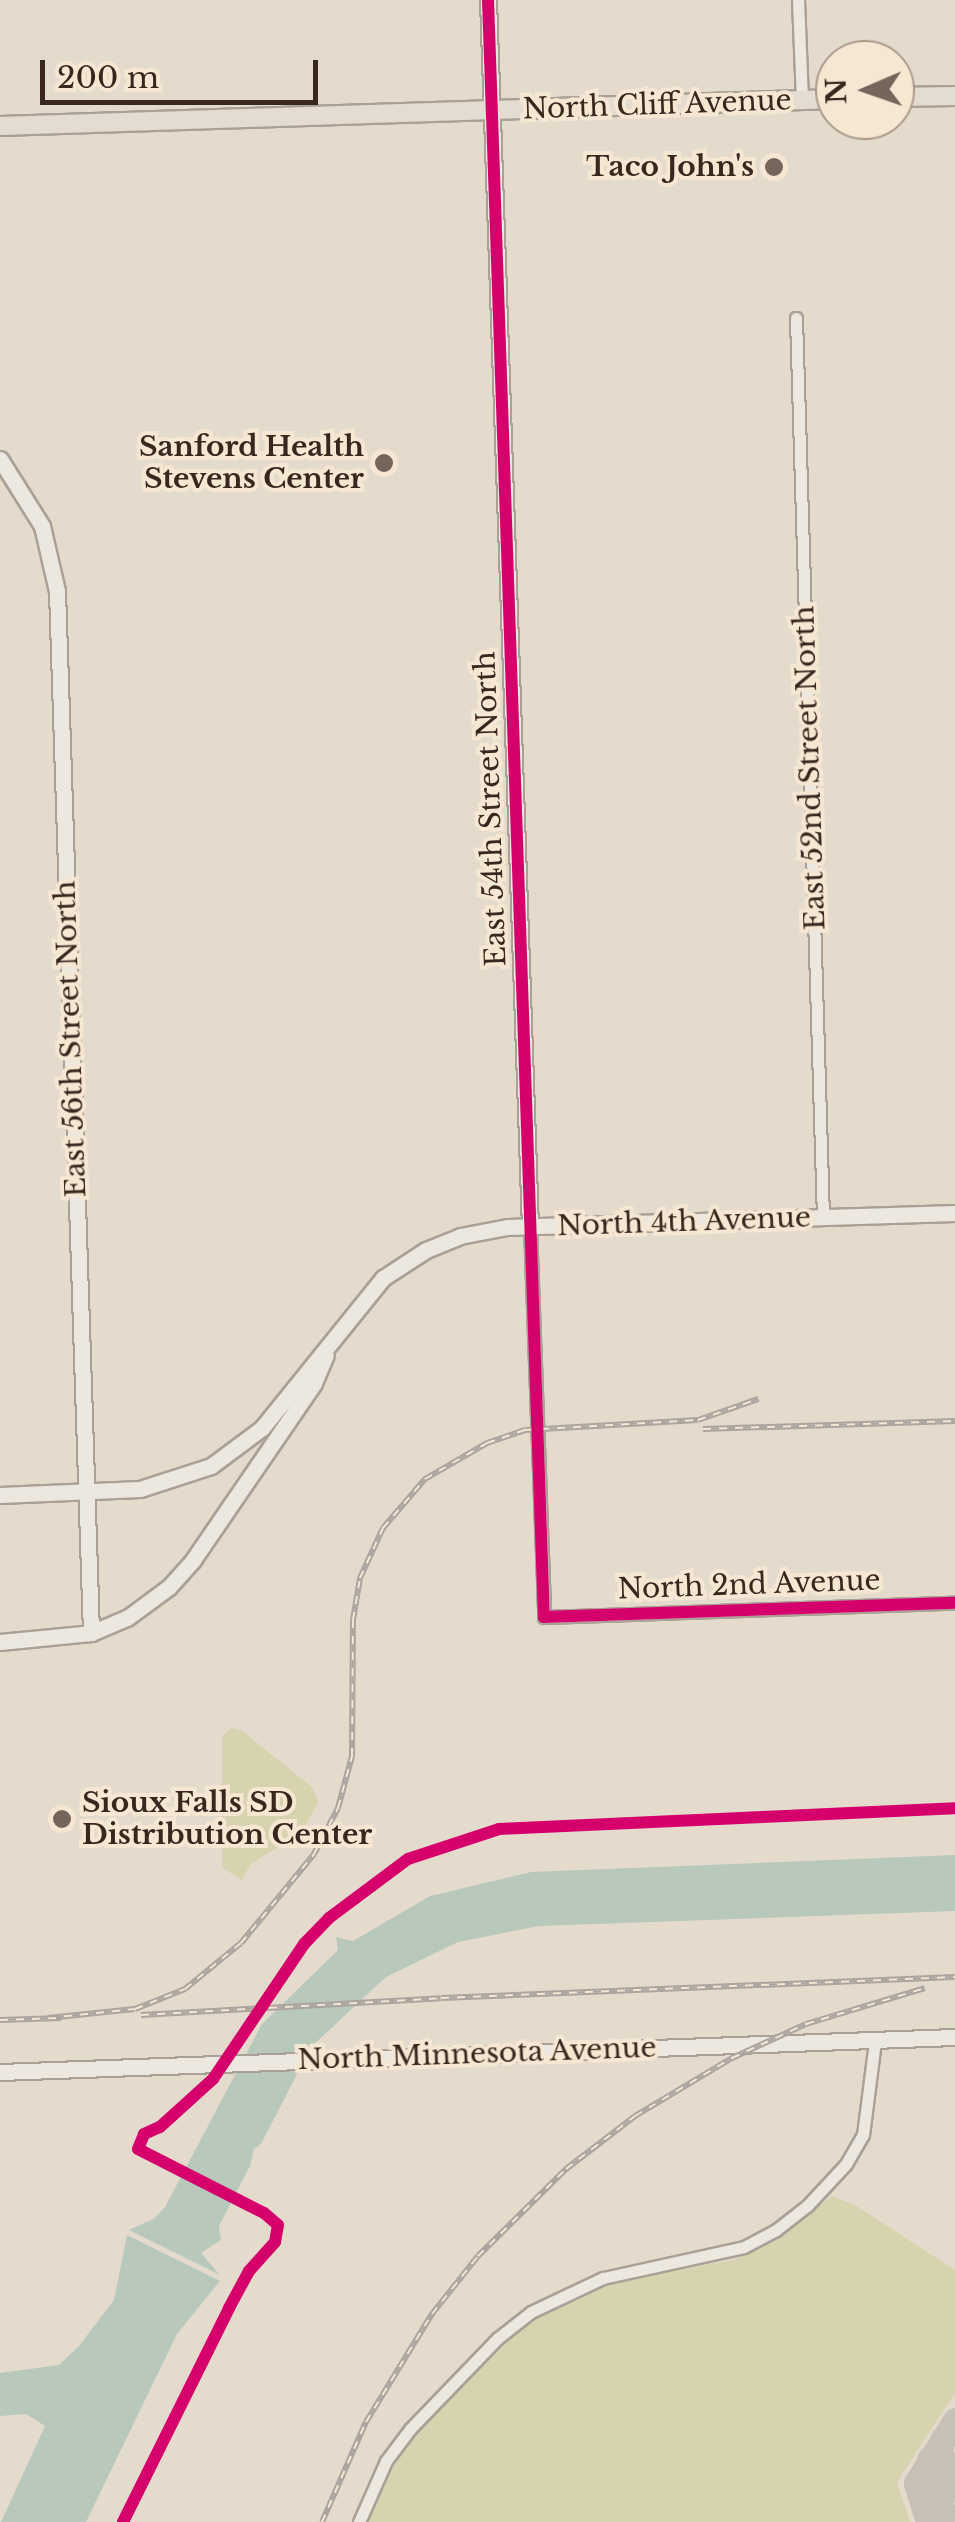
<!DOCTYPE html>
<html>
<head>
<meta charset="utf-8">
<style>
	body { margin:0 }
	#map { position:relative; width:955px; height:2522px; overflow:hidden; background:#e4dbcd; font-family:"Libre Baskerville",serif }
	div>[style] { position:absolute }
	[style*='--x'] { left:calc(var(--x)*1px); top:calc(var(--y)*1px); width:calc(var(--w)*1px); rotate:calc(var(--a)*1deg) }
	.green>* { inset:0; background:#d7d3af }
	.water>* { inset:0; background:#b8c9bc }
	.taxiway>* { height:25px; margin:-12.5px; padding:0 12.5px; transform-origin:12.5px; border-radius:12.5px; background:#c8c0b6 }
	.roads { filter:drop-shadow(2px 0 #aaa096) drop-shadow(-2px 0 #aaa096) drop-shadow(0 2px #aaa096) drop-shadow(0 -2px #aaa096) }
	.street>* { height:11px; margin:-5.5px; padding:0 5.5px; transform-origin:5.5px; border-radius:5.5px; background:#ece7df }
	.secondary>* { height:15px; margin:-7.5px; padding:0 7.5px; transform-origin:7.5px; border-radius:7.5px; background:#ece7df }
	.primary>* { height:18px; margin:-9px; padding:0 9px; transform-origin:9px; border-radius:9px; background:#e4dcd0 }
	.rail>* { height:6px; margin-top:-3px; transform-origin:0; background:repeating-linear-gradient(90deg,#f6e7d3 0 8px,#aca59f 0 16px); box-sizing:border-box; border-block:2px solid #aca59f }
	.cycleway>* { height:12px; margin:-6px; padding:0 6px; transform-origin:6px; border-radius:6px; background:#d6006c }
	.dots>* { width:28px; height:28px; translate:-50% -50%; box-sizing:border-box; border:5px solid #f6e7d3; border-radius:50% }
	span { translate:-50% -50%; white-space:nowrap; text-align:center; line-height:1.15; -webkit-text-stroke:8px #f6e7d3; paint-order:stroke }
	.street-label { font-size:28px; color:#38271e }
	.poi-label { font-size:28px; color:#38271e; font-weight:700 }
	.right { translate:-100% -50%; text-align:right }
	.left { translate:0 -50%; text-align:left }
	.north { position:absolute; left:815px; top:40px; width:100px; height:100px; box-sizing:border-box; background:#f6e7d3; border:2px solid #aa9a8b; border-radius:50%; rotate:268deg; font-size:28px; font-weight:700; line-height:40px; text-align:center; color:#38271e }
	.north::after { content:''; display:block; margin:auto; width:35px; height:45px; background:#74665b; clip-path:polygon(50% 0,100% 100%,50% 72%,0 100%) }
	.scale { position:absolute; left:40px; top:60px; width:278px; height:45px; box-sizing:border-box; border:5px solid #38271e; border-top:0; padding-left:12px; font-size:30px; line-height:35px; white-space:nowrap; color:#38271e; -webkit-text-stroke:8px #f6e7d3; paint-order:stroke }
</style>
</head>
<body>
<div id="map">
	<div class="green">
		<div style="clip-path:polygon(231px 1728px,241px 1730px,312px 1787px,318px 1802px,302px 1832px,251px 1864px,241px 1880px,222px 1867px,222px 1737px)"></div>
		<div style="clip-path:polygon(832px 2196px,858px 2207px,955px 2270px,955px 2393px,897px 2482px,910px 2522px,367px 2522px,384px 2481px,414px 2436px,517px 2332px,566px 2300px,602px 2284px,733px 2260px,767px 2245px)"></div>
	</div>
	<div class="water">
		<div style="clip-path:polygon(955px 1855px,955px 1911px,539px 1926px,458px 1942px,386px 1977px,311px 2047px,261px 2144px,254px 2149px,250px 2166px,219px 2226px,221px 2240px,201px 2253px,220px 2275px,129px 2230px,155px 2218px,165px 2207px,262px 2024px,338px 1950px,336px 1937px,353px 1941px,430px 1896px,531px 1872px)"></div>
		<div style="clip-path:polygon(127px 2235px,220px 2281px,177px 2334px,86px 2522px,1px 2522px,45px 2426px,26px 2414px,0 2416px,0 2373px,59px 2365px,79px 2346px,114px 2300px)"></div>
	</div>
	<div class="taxiway">
		<div style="--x:943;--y:2438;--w:13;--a:103"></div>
		<div style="--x:940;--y:2451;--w:41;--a:68.5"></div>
		<div style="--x:929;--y:2459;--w:18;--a:90"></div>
		<div style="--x:929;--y:2477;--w:49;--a:67.1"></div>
		<div style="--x:928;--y:2522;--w:41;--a:-107.1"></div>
		<div style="--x:916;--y:2483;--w:74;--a:-58.2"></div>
	</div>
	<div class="roads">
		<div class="street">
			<div style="--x:798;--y:0;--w:100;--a:87.7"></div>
			<div style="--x:796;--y:318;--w:899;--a:88.28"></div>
			<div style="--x:530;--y:1227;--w:390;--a:87.9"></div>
			<div style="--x:544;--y:1617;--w:411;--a:-2"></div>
			<div style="--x:359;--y:2522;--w:67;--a:-66.1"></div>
			<div style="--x:386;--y:2461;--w:40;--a:-53"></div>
			<div style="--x:410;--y:2429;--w:127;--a:-46"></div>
			<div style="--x:498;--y:2338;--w:42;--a:-38.2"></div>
			<div style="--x:531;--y:2312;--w:80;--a:-25.3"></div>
			<div style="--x:603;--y:2278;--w:144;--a:-12.4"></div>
			<div style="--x:744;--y:2247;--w:36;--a:-28"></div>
			<div style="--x:776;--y:2230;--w:39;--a:-38"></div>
			<div style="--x:807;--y:2206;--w:57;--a:-47.1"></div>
			<div style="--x:846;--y:2164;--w:34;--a:-60"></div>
			<div style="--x:863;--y:2135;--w:95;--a:-82.7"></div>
		</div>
		<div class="secondary">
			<div style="--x:488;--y:0;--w:1228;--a:88.04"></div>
			<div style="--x:0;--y:459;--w:79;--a:57.9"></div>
			<div style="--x:42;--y:526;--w:67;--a:77"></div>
			<div style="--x:57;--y:591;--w:1043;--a:88.13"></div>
			<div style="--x:0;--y:1495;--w:140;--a:-2.5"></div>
			<div style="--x:140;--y:1489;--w:75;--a:-17.9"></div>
			<div style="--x:211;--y:1466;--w:64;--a:-36.7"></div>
			<div style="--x:262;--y:1428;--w:193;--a:-51.1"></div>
			<div style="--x:383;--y:1278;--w:51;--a:-33.1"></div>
			<div style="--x:426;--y:1250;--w:37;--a:-22"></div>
			<div style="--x:460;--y:1236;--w:48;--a:-10.8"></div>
			<div style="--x:507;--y:1227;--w:448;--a:-1.8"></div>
			<div style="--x:0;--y:1642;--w:91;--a:-5.6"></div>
			<div style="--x:91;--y:1633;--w:39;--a:-23"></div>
			<div style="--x:127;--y:1618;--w:52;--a:-36.4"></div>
			<div style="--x:169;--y:1587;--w:36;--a:-48"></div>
			<div style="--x:193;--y:1560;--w:214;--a:-55.6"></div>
			<div style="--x:314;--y:1383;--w:30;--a:-67"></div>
			<div style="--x:0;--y:2072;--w:956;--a:-2.1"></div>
		</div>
		<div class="primary">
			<div style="--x:895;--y:97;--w:60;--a:-1"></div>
			<div style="--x:0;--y:126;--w:835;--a:-1.85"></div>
		</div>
	</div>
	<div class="rail">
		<div style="--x:703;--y:1429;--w:252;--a:-1.8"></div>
		<div style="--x:141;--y:2015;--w:300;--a:-3.2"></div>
		<div style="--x:441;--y:1998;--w:514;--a:-2.34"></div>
		<div style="--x:48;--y:2018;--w:87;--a:-5.9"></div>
		<div style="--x:135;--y:2009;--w:54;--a:-21.8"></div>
		<div style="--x:185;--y:1989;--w:72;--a:-39.4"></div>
		<div style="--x:241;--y:1943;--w:115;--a:-50.6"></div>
		<div style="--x:314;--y:1854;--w:52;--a:-62.4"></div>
		<div style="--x:338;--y:1808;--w:54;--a:-74.9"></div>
		<div style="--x:352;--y:1756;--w:136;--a:-89.6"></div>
		<div style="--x:353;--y:1620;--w:43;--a:-80.5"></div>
		<div style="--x:360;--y:1578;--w:55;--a:-65.3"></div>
		<div style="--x:383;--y:1528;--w:65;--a:-49.4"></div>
		<div style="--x:425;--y:1479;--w:72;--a:-30.1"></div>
		<div style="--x:487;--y:1443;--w:40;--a:-18.9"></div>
		<div style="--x:525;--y:1430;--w:173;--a:-3.3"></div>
		<div style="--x:698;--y:1420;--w:64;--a:-19.3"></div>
		<div style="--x:0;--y:2020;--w:61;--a:-1.9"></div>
		<div style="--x:322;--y:2522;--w:109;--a:-66.3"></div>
		<div style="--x:366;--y:2422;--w:127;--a:-58.6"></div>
		<div style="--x:432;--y:2314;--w:74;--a:-51.6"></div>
		<div style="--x:478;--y:2256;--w:124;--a:-44.7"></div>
		<div style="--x:566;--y:2169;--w:87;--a:-37.5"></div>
		<div style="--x:635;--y:2116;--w:113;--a:-30.9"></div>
		<div style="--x:732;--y:2058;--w:81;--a:-24.7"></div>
		<div style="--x:806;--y:2024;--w:124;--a:-16.8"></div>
	</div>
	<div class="cycleway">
		<div style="--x:488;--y:0;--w:1618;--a:88.02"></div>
		<div style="--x:544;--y:1617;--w:411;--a:-2"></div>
		<div style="--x:123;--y:2522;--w:239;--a:-63.6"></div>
		<div style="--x:229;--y:2308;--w:42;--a:-61.6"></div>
		<div style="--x:249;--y:2271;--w:39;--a:-48"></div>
		<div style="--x:275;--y:2242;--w:17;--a:-80"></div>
		<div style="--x:278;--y:2225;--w:18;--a:-139"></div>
		<div style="--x:264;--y:2213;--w:141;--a:-153.1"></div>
		<div style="--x:138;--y:2149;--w:16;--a:-68"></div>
		<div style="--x:144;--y:2134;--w:17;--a:-24"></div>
		<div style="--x:160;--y:2127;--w:72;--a:-42.2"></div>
		<div style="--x:213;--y:2079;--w:163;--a:-56"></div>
		<div style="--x:304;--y:1944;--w:36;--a:-46"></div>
		<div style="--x:329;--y:1918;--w:99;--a:-36.8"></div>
		<div style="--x:408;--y:1859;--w:96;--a:-18.2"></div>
		<div style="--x:499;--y:1829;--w:456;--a:-2.6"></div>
	</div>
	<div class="dots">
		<div style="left:774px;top:167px;background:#74665b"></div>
		<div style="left:384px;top:463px;background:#74665b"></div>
		<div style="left:62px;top:1819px;background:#74665b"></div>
	</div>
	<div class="street-label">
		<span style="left:657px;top:105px;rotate:-2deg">North Cliff Avenue</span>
		<span style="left:810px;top:768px;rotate:-92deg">East 52nd Street North</span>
		<span style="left:491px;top:809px;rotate:-92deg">East 54th Street North</span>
		<span style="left:71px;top:1039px;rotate:-92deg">East 56th Street North</span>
		<span style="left:684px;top:1222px;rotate:-2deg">North 4th Avenue</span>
		<span style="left:749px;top:1585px;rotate:-2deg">North 2nd Avenue</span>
		<span style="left:477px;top:2054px;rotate:-2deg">North Minnesota Avenue</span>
	</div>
	<div class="poi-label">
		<span class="right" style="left:754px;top:167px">Taco John's</span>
		<span class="right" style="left:364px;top:463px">Sanford Health<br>Stevens Center</span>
		<span class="left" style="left:82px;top:1819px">Sioux Falls SD<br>Distribution Center</span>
	</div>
	<div class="north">N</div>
	<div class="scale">200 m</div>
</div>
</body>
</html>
